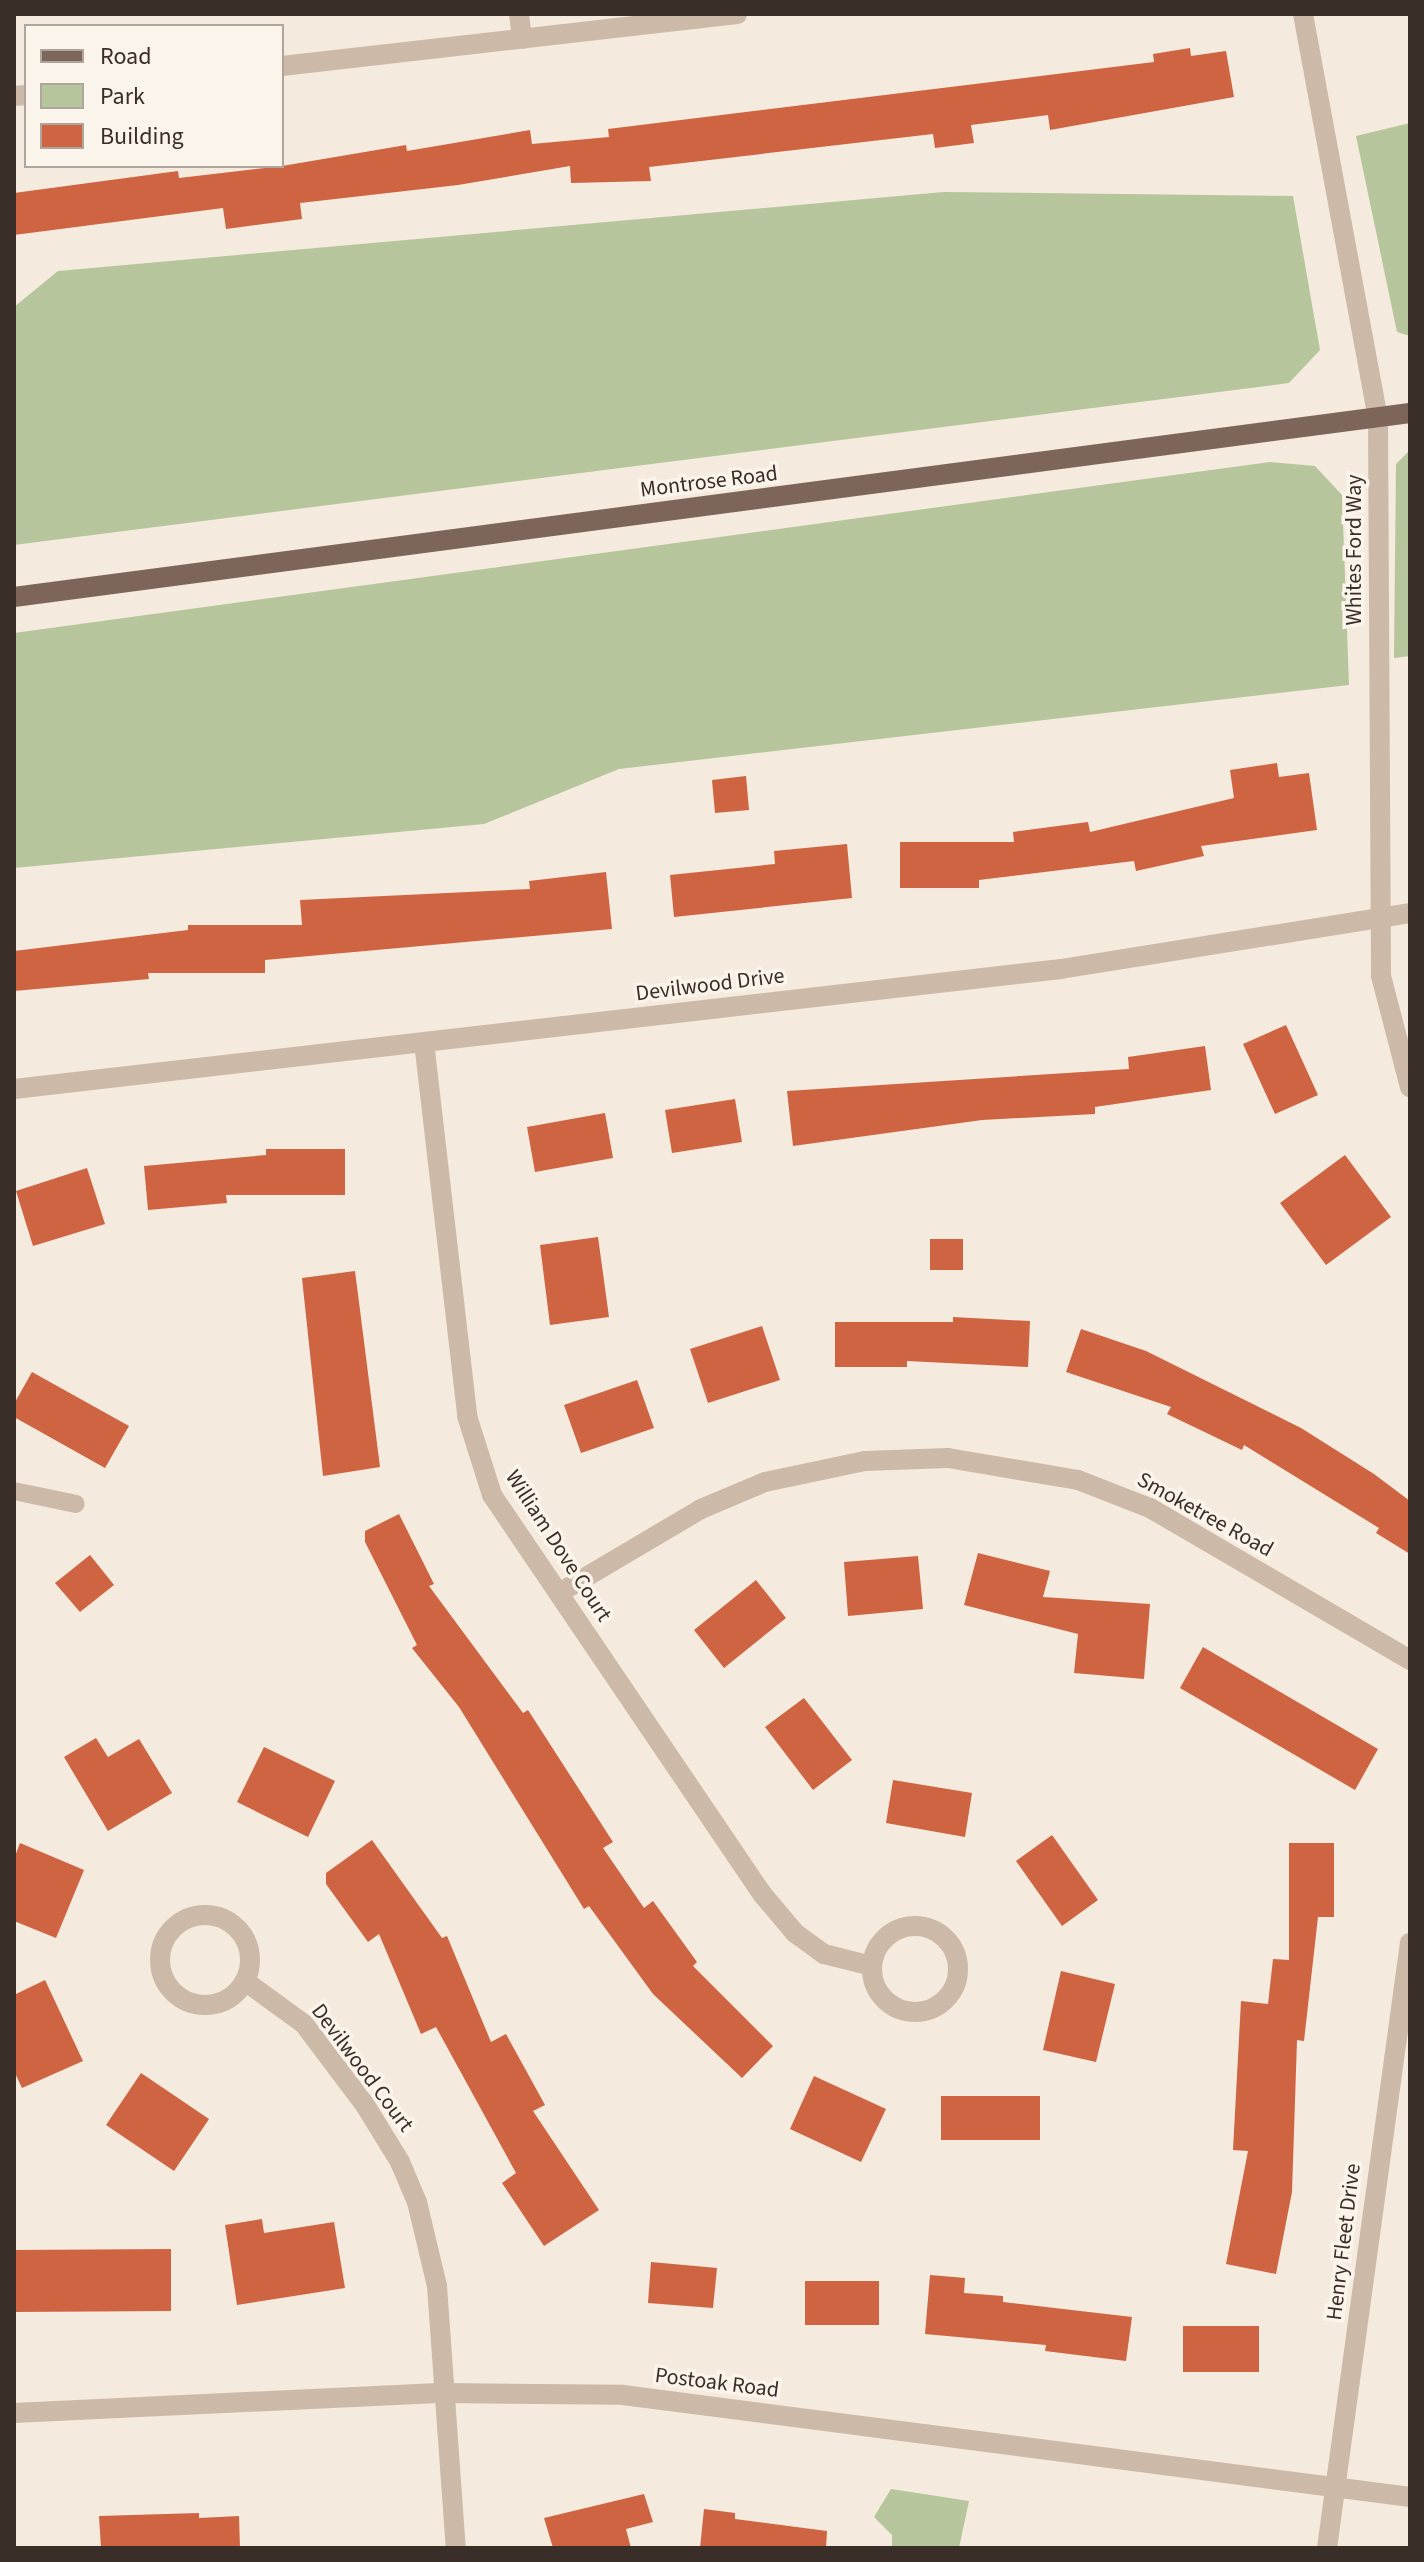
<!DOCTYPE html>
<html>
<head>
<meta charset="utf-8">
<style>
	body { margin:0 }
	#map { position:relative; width:1424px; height:2562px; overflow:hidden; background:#f4eadd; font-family:"Source Sans 3",sans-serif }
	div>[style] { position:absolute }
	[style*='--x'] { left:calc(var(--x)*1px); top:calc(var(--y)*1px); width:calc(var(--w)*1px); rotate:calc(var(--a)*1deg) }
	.green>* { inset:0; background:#b7c59c }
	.building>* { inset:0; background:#ce6441 }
	.service>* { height:18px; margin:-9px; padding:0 9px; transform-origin:9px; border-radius:9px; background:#cdb9a8 }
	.minor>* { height:20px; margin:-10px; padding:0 10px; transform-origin:10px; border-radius:10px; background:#cdb9a8 }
	.minor>.ring { margin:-10px; padding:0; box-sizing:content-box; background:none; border:20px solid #cdb9a8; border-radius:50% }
	.tertiary>* { height:20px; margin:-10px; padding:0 10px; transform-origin:10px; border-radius:10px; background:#cdb9a8 }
	.primary>* { height:20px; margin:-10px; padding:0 10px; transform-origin:10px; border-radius:10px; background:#7d6559 }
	span { translate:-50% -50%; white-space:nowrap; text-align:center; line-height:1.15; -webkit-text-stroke:7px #fbf4ea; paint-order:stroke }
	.street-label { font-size:22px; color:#3a2e29 }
	.frame { position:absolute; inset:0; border:16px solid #3a2e29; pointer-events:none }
	.legend { position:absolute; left:24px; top:24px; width:260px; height:144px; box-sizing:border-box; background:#fbf4ea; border:2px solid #aea59d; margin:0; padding:10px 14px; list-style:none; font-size:24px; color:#3a2e29 }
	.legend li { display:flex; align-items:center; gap:16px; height:40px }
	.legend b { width:40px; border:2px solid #aea59d }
</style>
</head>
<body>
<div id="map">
	<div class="green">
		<div style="clip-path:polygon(1410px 123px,1410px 336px,1397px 332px,1356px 136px)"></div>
		<div style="clip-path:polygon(943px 192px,1293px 196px,1320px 350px,1289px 383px,14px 545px,14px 307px,58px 271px)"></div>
		<div style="clip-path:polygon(1410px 450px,1410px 656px,1394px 658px,1396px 464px)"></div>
		<div style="clip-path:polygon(1270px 462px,1315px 466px,1342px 495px,1349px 685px,619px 769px,484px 824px,14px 868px,14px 633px)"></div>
		<div style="clip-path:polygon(891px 2489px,969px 2501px,959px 2548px,892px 2548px,892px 2535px,874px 2517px)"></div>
	</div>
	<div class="building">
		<div style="clip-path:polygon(1190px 48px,1191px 56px,1226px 51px,1234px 97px,1050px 130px,1048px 115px,971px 125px,974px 143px,935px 148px,933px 134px,649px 167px,651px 181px,571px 183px,570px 166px,458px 185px,300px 203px,302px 219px,226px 229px,223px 208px,14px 235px,14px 193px,178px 171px,179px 178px,282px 166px,406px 145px,407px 151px,530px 130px,532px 144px,609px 137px,608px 129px,1154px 62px,1153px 54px)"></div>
		<div style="clip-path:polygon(1277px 763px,1279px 777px,1309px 773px,1317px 830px,1201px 846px,1204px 856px,1136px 871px,1134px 861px,979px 880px,979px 888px,900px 888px,900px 842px,1014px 842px,1013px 832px,1088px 822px,1090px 832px,1234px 798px,1230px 770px)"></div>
		<div style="clip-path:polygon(746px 776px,749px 810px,715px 813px,712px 780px)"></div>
		<div style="clip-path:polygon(847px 844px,852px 898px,674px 917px,670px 875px,775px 864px,774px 851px)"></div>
		<div style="clip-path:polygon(606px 872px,612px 929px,265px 960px,265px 973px,148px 973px,149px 979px,14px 991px,14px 951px,188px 930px,188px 925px,302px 925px,300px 900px,530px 889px,529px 881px)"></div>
		<div style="clip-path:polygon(1286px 1025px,1318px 1095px,1275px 1114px,1243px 1044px)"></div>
		<div style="clip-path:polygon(1205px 1046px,1211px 1090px,1095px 1107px,1095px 1114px,982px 1120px,793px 1146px,787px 1091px,1129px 1069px,1128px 1057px)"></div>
		<div style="clip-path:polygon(735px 1099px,742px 1142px,672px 1153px,665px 1110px)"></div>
		<div style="clip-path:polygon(605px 1113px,613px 1158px,535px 1172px,527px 1127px)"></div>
		<div style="clip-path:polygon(266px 1149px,345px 1149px,345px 1195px,226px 1195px,227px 1203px,148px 1210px,144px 1166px,266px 1155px)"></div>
		<div style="clip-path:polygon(1345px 1155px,1391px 1217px,1326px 1265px,1280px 1203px)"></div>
		<div style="clip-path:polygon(87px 1168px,105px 1224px,33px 1246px,16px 1191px)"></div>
		<div style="clip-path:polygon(598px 1237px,609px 1317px,550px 1325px,540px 1245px)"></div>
		<div style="clip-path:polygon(930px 1239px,963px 1239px,963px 1270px,930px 1270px)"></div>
		<div style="clip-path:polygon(355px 1271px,380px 1467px,323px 1476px,302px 1278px)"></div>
		<div style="clip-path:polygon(953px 1317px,1030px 1321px,1028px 1367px,907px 1361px,907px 1367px,835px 1367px,835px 1322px,953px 1322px)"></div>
		<div style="clip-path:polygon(762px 1326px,780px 1380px,708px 1403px,690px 1349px)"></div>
		<div style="clip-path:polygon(1081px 1329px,1146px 1351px,1301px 1428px,1374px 1474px,1410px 1501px,1410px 1554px,1376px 1533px,1379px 1528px,1244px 1445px,1242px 1450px,1167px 1414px,1171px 1407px,1066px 1372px)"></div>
		<div style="clip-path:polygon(32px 1372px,129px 1426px,105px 1468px,14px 1417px,14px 1404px)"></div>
		<div style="clip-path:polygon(637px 1380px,654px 1428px,581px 1453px,564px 1405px)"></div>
		<div style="clip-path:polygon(399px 1514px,434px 1584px,429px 1586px,523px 1713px,528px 1710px,613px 1842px,603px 1848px,644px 1908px,653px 1901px,697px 1962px,693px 1966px,773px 2046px,742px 2078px,653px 1994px,589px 1906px,584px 1909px,459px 1707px,412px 1648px,417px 1645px,365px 1542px,365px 1531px)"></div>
		<div style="clip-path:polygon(978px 1553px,1050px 1571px,1043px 1597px,1150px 1604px,1144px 1679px,1074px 1673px,1078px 1634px,964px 1605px)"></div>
		<div style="clip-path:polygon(90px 1555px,114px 1585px,80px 1612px,55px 1583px)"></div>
		<div style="clip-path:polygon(918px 1556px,923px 1609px,848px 1616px,844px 1562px)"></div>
		<div style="clip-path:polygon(756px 1580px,786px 1618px,724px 1668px,694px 1630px)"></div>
		<div style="clip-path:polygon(1203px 1647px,1378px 1749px,1355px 1790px,1180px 1688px)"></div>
		<div style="clip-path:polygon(804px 1698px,852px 1760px,813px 1790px,765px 1727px)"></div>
		<div style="clip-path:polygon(96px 1738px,108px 1757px,139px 1739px,172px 1793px,108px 1831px,64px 1757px)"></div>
		<div style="clip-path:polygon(264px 1747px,335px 1781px,308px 1837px,237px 1802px)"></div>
		<div style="clip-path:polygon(893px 1780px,972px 1793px,965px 1837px,886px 1823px)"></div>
		<div style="clip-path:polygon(1052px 1835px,1098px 1900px,1062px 1926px,1016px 1861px)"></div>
		<div style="clip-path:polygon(372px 1840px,442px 1938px,447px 1936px,491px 2042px,506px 2034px,545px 2105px,533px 2111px,599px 2210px,544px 2246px,502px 2183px,516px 2173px,436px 2027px,421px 2034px,379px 1934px,368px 1942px,326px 1884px,326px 1873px)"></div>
		<div style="clip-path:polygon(20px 1843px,84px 1870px,56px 1938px,14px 1921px,14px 1859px)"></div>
		<div style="clip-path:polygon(1289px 1843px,1334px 1843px,1334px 1917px,1318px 1917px,1304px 2041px,1297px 2040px,1292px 2192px,1276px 2274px,1226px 2264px,1248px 2151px,1233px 2150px,1241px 2001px,1268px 2004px,1273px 1959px,1289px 1960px)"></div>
		<div style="clip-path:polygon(1061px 1971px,1115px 1984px,1096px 2062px,1043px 2050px)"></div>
		<div style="clip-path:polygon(45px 1980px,83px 2061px,22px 2088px,14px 2071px,14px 1995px)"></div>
		<div style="clip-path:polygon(141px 2073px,209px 2119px,174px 2171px,106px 2125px)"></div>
		<div style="clip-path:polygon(814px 2076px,886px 2109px,861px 2162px,790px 2129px)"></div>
		<div style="clip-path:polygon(941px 2096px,1040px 2096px,1040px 2140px,941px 2140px)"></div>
		<div style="clip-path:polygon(262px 2219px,264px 2233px,334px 2222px,345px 2288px,237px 2305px,225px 2225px)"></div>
		<div style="clip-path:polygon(171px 2249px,171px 2311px,14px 2312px,14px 2250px)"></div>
		<div style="clip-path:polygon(651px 2262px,717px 2268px,713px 2308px,648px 2303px)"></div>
		<div style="clip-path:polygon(930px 2275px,965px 2278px,964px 2293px,1003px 2296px,1003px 2302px,1132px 2317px,1126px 2361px,1045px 2351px,1046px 2345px,925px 2334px)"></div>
		<div style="clip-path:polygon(805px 2281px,879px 2281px,879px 2325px,805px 2325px)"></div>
		<div style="clip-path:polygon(1183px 2326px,1259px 2326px,1259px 2372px,1183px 2372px)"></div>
		<div style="clip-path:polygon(644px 2494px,653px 2522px,626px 2529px,631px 2548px,553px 2548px,544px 2518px)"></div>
		<div style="clip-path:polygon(704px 2509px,735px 2513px,735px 2519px,827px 2531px,826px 2548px,700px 2548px)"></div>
		<div style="clip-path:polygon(199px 2513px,199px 2518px,239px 2516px,240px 2548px,101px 2548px,99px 2516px)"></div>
	</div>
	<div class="service">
		<div style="--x:14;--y:1491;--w:63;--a:11.8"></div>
	</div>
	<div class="minor">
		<div style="--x:519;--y:14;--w:25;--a:83"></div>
		<div style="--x:1303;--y:14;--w:412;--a:79.5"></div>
		<div style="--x:1378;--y:419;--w:557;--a:89.69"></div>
		<div style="--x:1381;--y:976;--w:115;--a:75.4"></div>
		<div style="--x:282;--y:66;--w:458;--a:-6.5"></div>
		<div style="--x:14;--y:96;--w:12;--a:-5"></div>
		<div style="--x:424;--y:1042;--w:376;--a:83.4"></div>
		<div style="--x:467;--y:1416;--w:83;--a:72.4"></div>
		<div style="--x:492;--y:1495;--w:483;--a:55.9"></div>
		<div style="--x:763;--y:1895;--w:50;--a:49.9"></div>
		<div style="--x:795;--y:1933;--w:36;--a:36"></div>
		<div style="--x:824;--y:1954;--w:49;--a:14"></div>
		<div style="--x:14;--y:1089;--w:1054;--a:-6.54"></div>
		<div style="--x:1061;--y:969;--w:353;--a:-9.1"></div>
		<div style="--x:559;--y:1593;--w:165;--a:-30.6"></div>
		<div style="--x:701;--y:1509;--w:69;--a:-22.9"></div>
		<div style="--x:765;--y:1482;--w:102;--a:-11.9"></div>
		<div style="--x:865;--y:1461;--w:83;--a:-2.1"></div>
		<div style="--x:948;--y:1458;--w:132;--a:9.6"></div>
		<div style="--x:1078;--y:1480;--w:77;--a:21.3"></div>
		<div style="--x:1150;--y:1508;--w:301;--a:30.3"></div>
		<div class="ring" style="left:160px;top:1915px;width:70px;height:70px"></div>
		<div class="ring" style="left:872px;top:1926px;width:66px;height:66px"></div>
		<div style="--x:245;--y:1981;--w:73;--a:36.1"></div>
		<div style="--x:304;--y:2024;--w:101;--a:53"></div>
		<div style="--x:365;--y:2105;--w:67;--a:58.4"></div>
		<div style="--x:400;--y:2162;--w:43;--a:67"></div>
		<div style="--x:417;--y:2202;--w:86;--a:76.6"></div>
		<div style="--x:437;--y:2286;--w:263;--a:85.9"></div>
		<div style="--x:1327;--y:2548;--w:611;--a:-82.19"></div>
	</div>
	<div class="tertiary">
		<div style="--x:14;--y:2413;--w:430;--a:-2.7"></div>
		<div style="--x:444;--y:2393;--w:179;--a:0.6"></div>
		<div style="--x:623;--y:2395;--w:794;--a:7.38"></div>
	</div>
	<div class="primary">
		<div style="--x:14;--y:597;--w:1408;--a:-7.51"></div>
	</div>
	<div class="street-label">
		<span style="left:709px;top:482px;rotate:-7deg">Montrose Road</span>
		<span style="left:1355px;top:550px;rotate:-90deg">Whites Ford Way</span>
		<span style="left:710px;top:985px;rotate:-7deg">Devilwood Drive</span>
		<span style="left:1205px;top:1515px;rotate:29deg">Smoketree Road</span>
		<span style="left:558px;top:1546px;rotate:57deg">William Dove Court</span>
		<span style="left:362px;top:2068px;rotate:53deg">Devilwood Court</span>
		<span style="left:1344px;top:2242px;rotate:-83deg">Henry Fleet Drive</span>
		<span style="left:717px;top:2383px;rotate:7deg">Postoak Road</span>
	</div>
	<div class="frame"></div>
	<ul class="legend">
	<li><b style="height:10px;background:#7d6559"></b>Road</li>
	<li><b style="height:22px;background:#b7c59c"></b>Park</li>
	<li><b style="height:22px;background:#ce6441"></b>Building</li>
	</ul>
</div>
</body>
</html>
